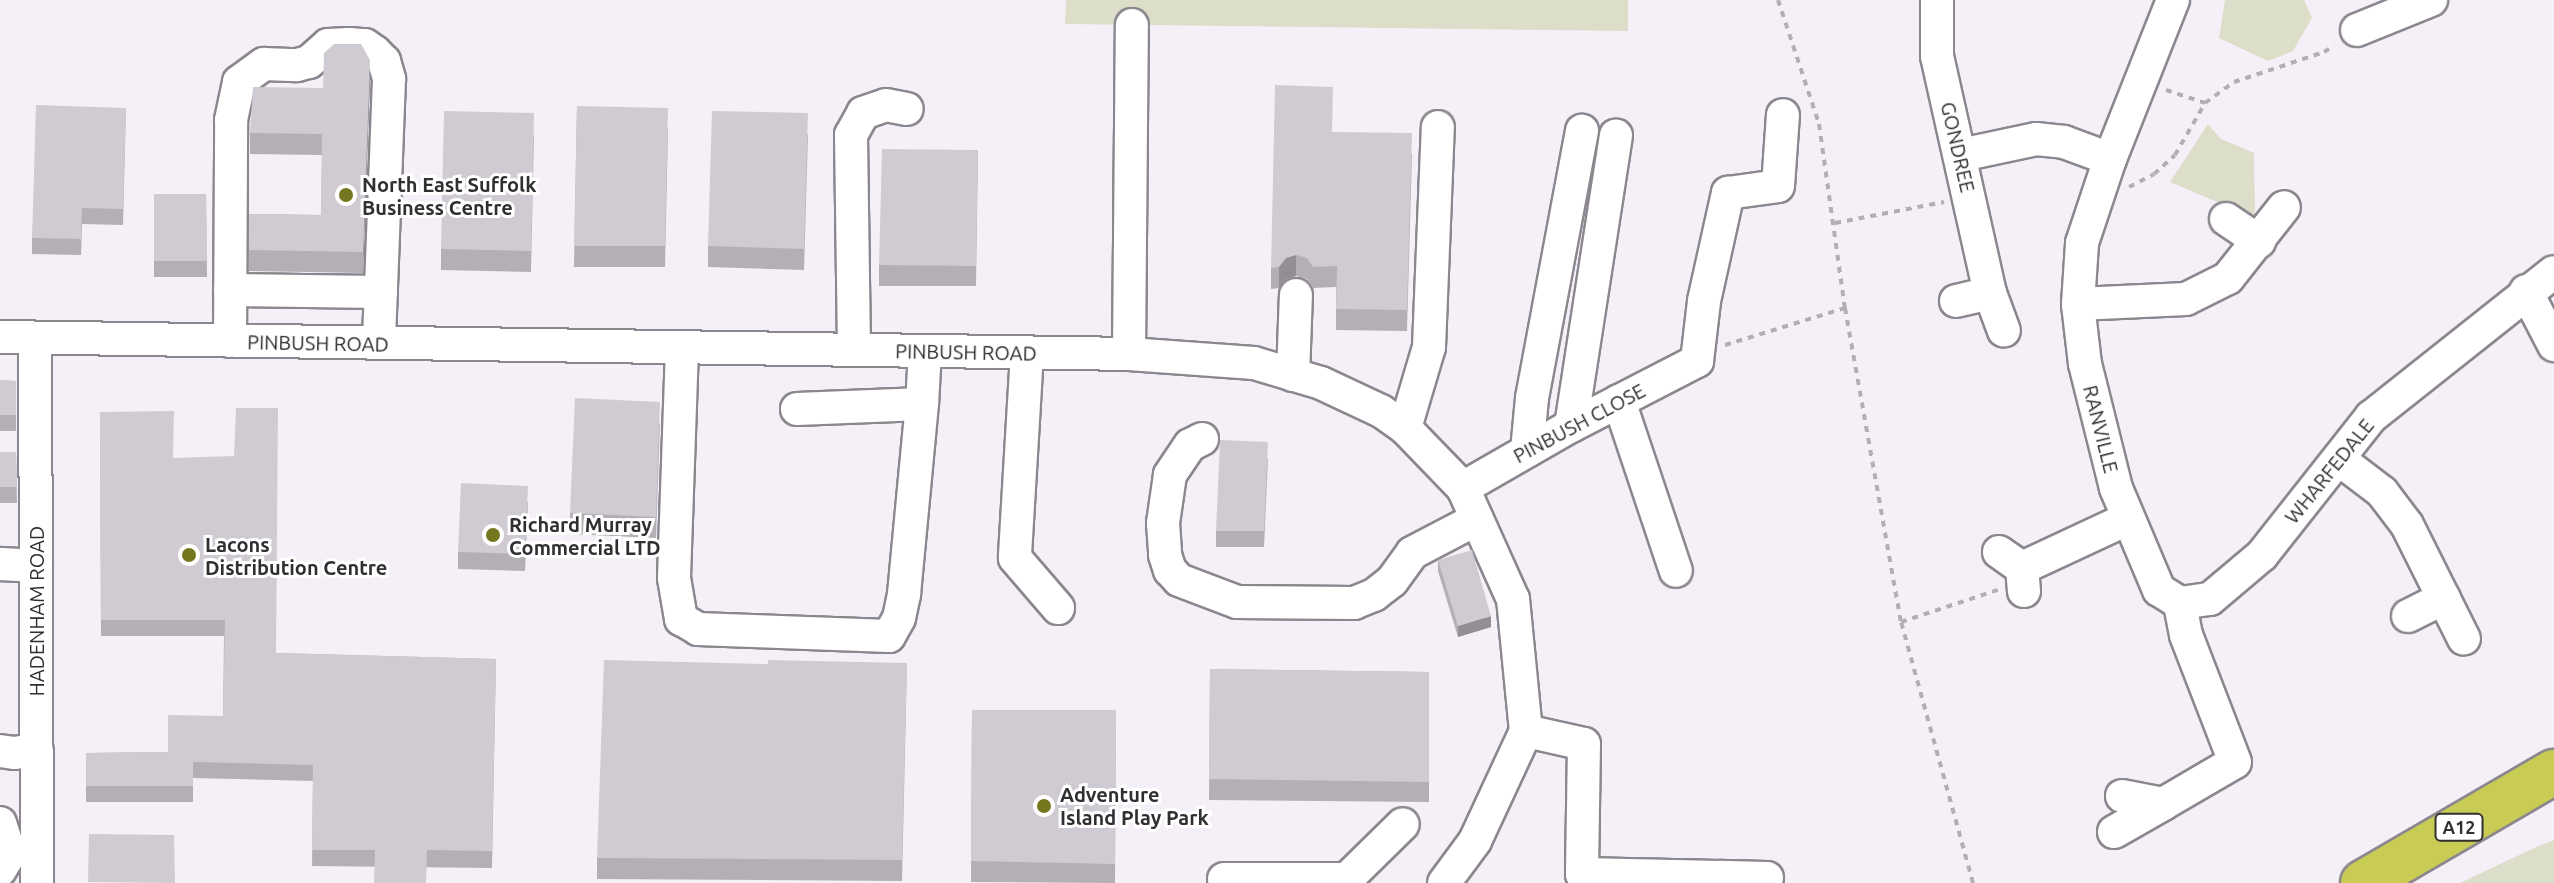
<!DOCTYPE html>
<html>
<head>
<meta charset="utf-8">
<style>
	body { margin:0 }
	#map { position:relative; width:2554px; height:883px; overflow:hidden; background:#f5f0f8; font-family:Ubuntu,sans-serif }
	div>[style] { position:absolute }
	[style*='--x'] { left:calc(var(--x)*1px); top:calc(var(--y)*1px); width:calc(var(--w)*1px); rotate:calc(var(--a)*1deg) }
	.green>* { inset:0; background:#dcdec9 }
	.path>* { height:4px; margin-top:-2px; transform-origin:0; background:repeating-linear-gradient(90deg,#b2aeb4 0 6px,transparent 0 12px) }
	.roads { filter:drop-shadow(2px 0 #8c878e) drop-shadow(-2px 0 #8c878e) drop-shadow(0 2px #8c878e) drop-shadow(0 -2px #8c878e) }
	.minor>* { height:32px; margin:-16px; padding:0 16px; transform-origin:16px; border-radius:16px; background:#fff }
	.highway>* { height:44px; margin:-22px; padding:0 22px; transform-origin:22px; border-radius:22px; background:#c8cc55 }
	.wall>* { inset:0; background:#b3afb5 }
	.shaded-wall>* { inset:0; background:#928e93 }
	.building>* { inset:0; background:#d0cbd2 }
	.dots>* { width:22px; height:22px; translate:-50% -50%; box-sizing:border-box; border:4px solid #fff; border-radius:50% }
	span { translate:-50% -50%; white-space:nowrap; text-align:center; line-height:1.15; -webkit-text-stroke:6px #fff; paint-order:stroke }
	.shield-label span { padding:2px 6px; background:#fff; border:2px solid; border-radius:6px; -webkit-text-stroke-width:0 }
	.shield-label { font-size:18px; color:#302e31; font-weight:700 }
	.street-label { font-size:20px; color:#302e31 }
	.poi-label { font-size:20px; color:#302e31; font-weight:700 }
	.left { translate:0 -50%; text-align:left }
</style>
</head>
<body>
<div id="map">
	<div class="green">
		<div style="clip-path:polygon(1066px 0,1628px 0,1628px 31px,1065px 24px)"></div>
		<div style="clip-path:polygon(2225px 0,2304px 0,2312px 18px,2293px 51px,2268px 61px,2219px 38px)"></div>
		<div style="clip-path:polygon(2208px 124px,2221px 139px,2254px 153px,2255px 218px,2170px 182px)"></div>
		<div style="clip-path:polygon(2554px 840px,2554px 883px,2460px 883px,2534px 848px)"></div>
	</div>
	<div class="path">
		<div style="--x:1778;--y:0;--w:131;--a:71.7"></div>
		<div style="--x:1819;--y:124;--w:186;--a:82"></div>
		<div style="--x:1845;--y:308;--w:319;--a:79.9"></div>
		<div style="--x:2166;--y:90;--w:41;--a:18.4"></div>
		<div style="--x:2129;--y:187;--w:28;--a:-27"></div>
		<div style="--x:2154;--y:174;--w:28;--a:-42"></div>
		<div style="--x:2175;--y:155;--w:60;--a:-60"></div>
		<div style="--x:2205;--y:103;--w:36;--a:-36"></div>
		<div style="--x:2234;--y:82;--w:95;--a:-18.4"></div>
		<div style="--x:2324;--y:52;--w:12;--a:-31"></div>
		<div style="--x:1835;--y:223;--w:111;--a:-10.9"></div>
		<div style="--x:1725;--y:345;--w:126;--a:-17.1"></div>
		<div style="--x:1973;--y:883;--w:271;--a:-105.4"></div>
		<div style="--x:1901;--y:622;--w:102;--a:-18.3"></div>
	</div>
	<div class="roads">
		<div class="minor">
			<div style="--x:1937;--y:0;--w:56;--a:90"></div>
			<div style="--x:1937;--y:56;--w:243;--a:77.4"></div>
			<div style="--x:1990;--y:293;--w:40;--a:69.8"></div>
			<div style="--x:2357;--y:30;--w:80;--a:-22.1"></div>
			<div style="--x:1961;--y:155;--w:77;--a:-12"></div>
			<div style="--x:2036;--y:139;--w:28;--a:6"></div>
			<div style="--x:2064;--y:142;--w:49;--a:20.3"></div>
			<div style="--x:2226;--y:219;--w:40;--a:34"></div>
			<div style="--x:230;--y:290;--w:151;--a:0.8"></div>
			<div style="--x:2526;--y:291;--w:61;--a:62.6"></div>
			<div style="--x:1956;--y:301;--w:35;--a:-13"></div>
			<div style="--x:2078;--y:304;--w:108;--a:-2.7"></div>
			<div style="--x:2186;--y:299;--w:47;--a:-26.6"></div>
			<div style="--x:2228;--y:278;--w:90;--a:-51.7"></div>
			<div style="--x:0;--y:337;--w:1129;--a:0.86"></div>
			<div style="--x:1129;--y:354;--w:125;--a:4.1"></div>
			<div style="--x:1254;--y:363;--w:70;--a:16.6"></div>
			<div style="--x:1321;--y:383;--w:66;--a:25"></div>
			<div style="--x:1381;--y:411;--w:29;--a:35"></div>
			<div style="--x:1405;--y:428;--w:83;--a:46"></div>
			<div style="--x:1463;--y:488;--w:122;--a:65.8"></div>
			<div style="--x:1513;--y:599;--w:133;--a:84.4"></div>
			<div style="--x:1526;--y:731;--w:121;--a:114.9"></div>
			<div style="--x:1475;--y:841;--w:52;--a:126.4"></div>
			<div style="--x:35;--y:338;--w:545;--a:89.79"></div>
			<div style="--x:230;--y:341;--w:221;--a:-89.7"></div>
			<div style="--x:231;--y:120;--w:39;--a:-78"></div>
			<div style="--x:239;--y:82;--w:31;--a:-36"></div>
			<div style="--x:264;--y:64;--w:33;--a:2"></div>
			<div style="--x:297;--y:65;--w:12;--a:-14"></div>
			<div style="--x:309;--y:62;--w:25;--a:-42"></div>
			<div style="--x:328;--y:45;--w:21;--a:-3"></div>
			<div style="--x:349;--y:44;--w:16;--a:4"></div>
			<div style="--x:365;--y:45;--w:12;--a:35"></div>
			<div style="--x:375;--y:52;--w:13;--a:45"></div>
			<div style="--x:384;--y:61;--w:19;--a:74"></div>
			<div style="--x:389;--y:79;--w:264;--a:92.2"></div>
			<div style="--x:682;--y:348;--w:230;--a:92"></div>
			<div style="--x:674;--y:578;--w:42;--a:80.3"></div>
			<div style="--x:681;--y:619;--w:20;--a:30"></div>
			<div style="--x:698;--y:629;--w:191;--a:2.1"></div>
			<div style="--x:889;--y:636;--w:21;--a:-61"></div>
			<div style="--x:899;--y:618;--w:25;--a:-78"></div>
			<div style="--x:904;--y:594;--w:191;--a:-84.6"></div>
			<div style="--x:854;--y:350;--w:215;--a:-90.8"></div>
			<div style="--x:851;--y:135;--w:25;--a:-61"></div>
			<div style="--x:863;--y:113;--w:24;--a:-19"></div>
			<div style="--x:886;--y:105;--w:21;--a:11"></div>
			<div style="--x:1027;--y:353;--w:205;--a:93.4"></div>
			<div style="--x:1015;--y:558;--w:66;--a:49.3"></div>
			<div style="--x:1129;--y:354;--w:329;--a:-89.5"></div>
			<div style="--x:1293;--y:375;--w:80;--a:-87.9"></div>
			<div style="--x:1619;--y:401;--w:179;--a:71.5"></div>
			<div style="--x:797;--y:409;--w:125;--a:-2.3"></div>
			<div style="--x:922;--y:404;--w:52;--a:-86.7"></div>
			<div style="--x:1571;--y:426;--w:294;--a:-81.2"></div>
			<div style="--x:1405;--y:428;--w:84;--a:-73.5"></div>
			<div style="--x:1429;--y:347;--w:220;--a:-87.7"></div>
			<div style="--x:1202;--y:439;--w:13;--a:153"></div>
			<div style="--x:1190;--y:445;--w:36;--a:124"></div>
			<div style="--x:1170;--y:475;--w:49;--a:98.3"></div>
			<div style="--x:1163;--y:523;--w:32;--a:86"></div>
			<div style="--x:1165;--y:555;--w:16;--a:72"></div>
			<div style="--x:1170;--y:570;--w:13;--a:48"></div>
			<div style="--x:1179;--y:580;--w:62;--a:20.8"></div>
			<div style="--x:1237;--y:602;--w:117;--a:0.5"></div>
			<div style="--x:1354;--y:603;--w:22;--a:-22"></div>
			<div style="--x:1374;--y:595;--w:23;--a:-38"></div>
			<div style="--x:1392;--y:581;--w:34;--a:-54"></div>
			<div style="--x:1412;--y:553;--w:73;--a:-27.6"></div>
			<div style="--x:1527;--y:451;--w:53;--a:-84.6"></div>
			<div style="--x:1532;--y:398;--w:272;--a:-79.4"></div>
			<div style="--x:2340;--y:460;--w:53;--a:37.3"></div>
			<div style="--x:2382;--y:492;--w:41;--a:52.9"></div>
			<div style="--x:2407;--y:525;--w:127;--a:63.4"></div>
			<div style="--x:1463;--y:488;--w:125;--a:-29.9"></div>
			<div style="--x:1571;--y:426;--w:142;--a:-27.3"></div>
			<div style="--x:1697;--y:361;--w:60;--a:-83.3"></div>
			<div style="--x:1704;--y:301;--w:111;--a:-77.5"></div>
			<div style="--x:1728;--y:193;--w:50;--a:-8"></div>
			<div style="--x:1778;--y:186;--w:71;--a:-86"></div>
			<div style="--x:1999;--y:552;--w:28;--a:35"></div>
			<div style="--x:0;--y:564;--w:36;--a:3"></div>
			<div style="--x:2024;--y:591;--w:23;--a:-95"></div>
			<div style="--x:2022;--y:568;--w:116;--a:-25"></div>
			<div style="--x:2180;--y:603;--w:30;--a:-8"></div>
			<div style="--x:2210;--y:599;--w:68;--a:-40.2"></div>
			<div style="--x:2262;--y:555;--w:176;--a:-51.7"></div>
			<div style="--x:2371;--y:417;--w:233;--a:-38.4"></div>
			<div style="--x:2408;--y:616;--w:40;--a:-26.6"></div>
			<div style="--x:1526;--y:731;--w:59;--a:12.6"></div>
			<div style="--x:1584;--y:744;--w:130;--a:90.9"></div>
			<div style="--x:1582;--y:874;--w:185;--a:1.2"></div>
			<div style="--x:0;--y:751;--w:15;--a:8"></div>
			<div style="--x:15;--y:753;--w:22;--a:-10"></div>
			<div style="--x:2122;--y:796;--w:42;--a:11"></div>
			<div style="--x:2163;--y:804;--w:83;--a:-30.3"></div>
			<div style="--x:2235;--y:762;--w:136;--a:-111.1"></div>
			<div style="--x:2186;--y:635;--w:33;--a:-101"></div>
			<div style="--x:2180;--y:603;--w:25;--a:-148"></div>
			<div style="--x:2159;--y:590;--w:111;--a:-112.9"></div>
			<div style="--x:2116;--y:488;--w:128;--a:-104"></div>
			<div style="--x:2085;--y:364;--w:60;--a:-96.7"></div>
			<div style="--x:2078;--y:304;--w:61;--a:-86.2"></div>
			<div style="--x:2082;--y:243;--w:89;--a:-71.6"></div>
			<div style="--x:2110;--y:159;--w:171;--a:-68.4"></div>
			<div style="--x:0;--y:823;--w:22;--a:72"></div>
			<div style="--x:7;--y:844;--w:16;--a:94"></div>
			<div style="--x:6;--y:860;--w:12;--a:121"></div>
			<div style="--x:2114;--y:832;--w:56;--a:-29.7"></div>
			<div style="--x:1224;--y:879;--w:123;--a:0"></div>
			<div style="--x:1347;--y:879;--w:5;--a:53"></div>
			<div style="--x:1347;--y:879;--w:78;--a:-44.5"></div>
		</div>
		<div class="highway">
			<div style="--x:2363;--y:883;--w:221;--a:-30.2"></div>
		</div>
	</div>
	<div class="wall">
		<div style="clip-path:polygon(370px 81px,363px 273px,249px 271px,249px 214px,321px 215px,322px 155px,250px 154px,250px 133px,323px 88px)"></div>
		<div style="clip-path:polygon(577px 106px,668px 129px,665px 267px,574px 267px)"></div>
		<div style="clip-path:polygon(126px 108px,123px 225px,82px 224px,81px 255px,32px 254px,32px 238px)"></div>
		<div style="clip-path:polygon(1332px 132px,1412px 154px,1407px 331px,1336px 330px,1336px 287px,1313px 288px,1307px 279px,1296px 276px,1286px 279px,1279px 288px,1271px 289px,1271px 268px)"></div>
		<div style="clip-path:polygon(534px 134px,531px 272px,441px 270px,441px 249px)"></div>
		<div style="clip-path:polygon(808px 134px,804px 270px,708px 267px,708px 246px)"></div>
		<div style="clip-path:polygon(978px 150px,976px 286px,879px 286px,879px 265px)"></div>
		<div style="clip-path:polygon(154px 194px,206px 194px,207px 277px,154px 277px)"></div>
		<div style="clip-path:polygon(0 380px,16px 381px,16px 431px,0 431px)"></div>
		<div style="clip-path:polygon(100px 412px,173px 458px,276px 653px,496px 659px,492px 868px,312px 866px,313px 781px,193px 778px,193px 802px,86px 802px,86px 753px,168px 752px,223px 716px,224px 636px,101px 636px)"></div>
		<div style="clip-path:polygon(660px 423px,656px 538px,570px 534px,570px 513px)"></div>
		<div style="clip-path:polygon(0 452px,16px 452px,17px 503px,0 503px)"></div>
		<div style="clip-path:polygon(1268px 458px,1264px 547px,1216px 547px,1216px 531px)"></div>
		<div style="clip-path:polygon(528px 502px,525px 571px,458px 569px,458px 552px)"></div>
		<div style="clip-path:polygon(1438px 560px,1491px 627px,1458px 637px,1438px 571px)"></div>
		<div style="clip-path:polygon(907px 663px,902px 881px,597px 879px,597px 858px,768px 664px)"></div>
		<div style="clip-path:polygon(1210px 669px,1429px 672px,1429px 802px,1209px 800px)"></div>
		<div style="clip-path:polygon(972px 710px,1116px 710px,1115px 883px,971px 882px)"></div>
	</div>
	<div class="shaded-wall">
		<div style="clip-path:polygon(370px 60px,370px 81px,363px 273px,363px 252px)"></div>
		<div style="clip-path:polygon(1296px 255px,1296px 276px,1286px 279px,1279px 288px,1279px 267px,1286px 258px)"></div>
		<div style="clip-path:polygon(1491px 616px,1491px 627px,1458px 637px,1458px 626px)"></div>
	</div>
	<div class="building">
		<div style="clip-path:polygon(334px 44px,361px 44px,370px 60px,363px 252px,249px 250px,249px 214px,321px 215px,322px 134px,250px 133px,253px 87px,323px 88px,324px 53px)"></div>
		<div style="clip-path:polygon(1275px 85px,1333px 87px,1332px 132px,1412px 133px,1407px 310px,1336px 309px,1337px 266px,1313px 267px,1307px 258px,1296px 255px,1286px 258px,1279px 267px,1271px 268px)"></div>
		<div style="clip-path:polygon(36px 105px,126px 108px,123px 209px,82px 208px,81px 239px,32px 238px)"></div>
		<div style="clip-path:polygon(577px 106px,668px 108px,665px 246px,574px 246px)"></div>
		<div style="clip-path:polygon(444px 111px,534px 113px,531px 251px,441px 249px)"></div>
		<div style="clip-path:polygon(712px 111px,808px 113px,804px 249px,708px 246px)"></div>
		<div style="clip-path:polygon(882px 149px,978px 150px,976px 266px,879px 265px)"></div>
		<div style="clip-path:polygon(154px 194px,206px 194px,207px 261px,154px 261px)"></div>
		<div style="clip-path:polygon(0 380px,16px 381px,16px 415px,0 415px)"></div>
		<div style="clip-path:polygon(575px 398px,660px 402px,656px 517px,570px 513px)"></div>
		<div style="clip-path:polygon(236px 408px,278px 408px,276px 653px,496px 659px,492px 851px,427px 850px,426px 883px,374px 883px,375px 850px,312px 850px,313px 765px,193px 762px,193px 786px,86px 786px,86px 753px,168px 752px,168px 715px,223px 716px,225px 620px,101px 620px,100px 412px,174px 411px,173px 458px,234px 456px)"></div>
		<div style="clip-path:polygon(1220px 440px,1268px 442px,1264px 531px,1216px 531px)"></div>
		<div style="clip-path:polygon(0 452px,16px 452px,17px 487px,0 487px)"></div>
		<div style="clip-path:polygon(461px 483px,528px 486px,525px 554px,458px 552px)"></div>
		<div style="clip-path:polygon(1472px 550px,1491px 616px,1458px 626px,1438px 560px)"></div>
		<div style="clip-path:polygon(604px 660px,768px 664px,768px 660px,907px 663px,902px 860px,597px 858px)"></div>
		<div style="clip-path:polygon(1210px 669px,1429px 672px,1429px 782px,1209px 779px)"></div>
		<div style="clip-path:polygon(972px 710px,1116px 710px,1115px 864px,971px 861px)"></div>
		<div style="clip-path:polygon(89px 834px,174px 835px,175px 883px,88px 882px)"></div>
	</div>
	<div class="dots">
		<div style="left:346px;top:195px;background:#75771f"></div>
		<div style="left:493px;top:535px;background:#75771f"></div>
		<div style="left:189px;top:555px;background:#75771f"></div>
		<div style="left:1044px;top:806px;background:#75771f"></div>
	</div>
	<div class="shield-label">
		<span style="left:2459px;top:827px">A12</span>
	</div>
	<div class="street-label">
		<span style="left:1958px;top:147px;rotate:77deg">GONDREE</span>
		<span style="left:318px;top:343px;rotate:1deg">PINBUSH ROAD</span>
		<span style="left:966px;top:352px;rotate:1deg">PINBUSH ROAD</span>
		<span style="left:1579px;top:423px;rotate:-28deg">PINBUSH CLOSE</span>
		<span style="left:2101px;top:429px;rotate:76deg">RANVILLE</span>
		<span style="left:2329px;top:471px;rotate:-51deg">WHARFEDALE</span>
		<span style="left:36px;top:611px;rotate:-90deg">HADENHAM ROAD</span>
	</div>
	<div class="poi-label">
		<span class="left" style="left:362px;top:196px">North East Suffolk<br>Business Centre</span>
		<span class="left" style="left:509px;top:536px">Richard Murray<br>Commercial LTD</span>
		<span class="left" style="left:205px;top:556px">Lacons<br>Distribution Centre</span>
		<span class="left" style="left:1060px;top:806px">Adventure<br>Island Play Park</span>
	</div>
</div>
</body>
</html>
